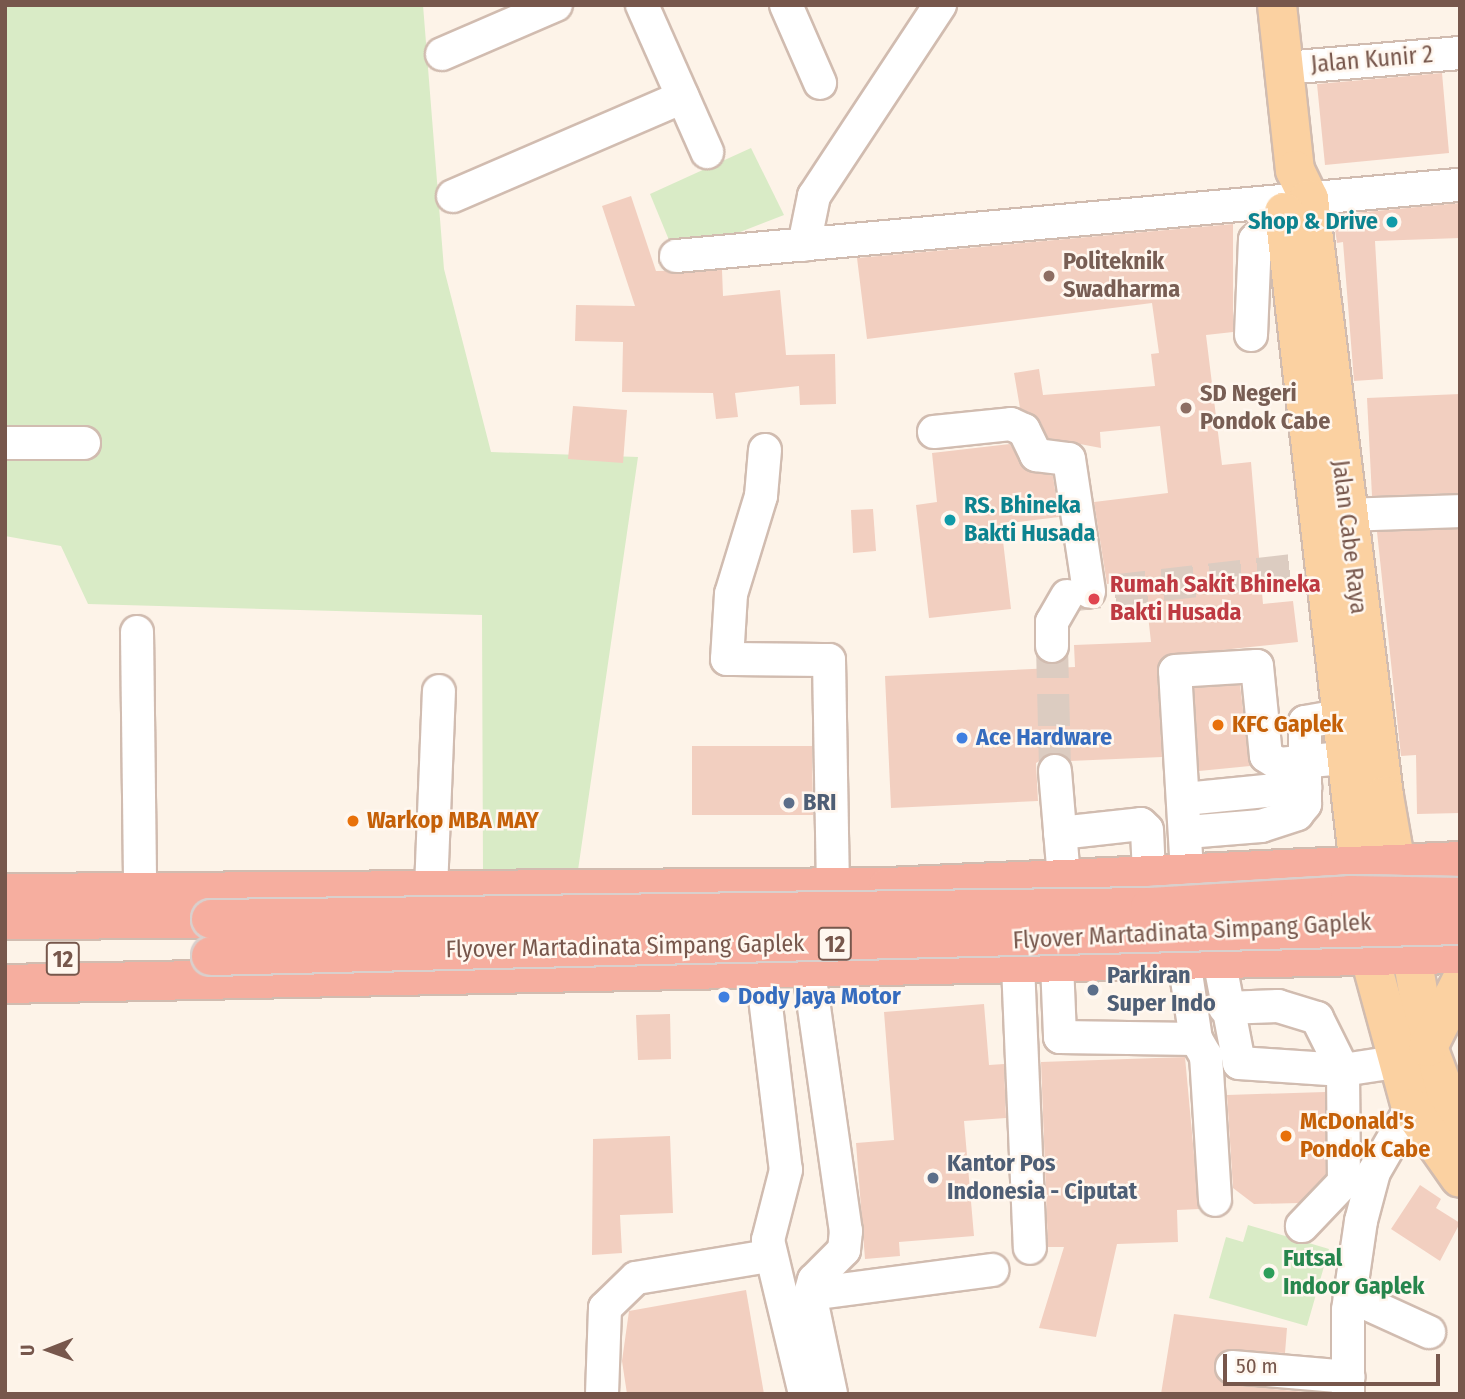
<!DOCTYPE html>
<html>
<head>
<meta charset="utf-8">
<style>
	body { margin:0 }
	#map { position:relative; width:1465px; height:1399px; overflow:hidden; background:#fdf3e8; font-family:"Fira Sans Condensed",sans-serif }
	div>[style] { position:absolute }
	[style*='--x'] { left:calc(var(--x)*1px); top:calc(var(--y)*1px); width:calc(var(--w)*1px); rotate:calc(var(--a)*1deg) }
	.green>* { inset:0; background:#d9ebc6 }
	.building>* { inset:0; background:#f2cfc0 }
	.minor-tunnel>* { height:32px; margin-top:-16px; transform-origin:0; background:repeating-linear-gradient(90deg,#dcccc1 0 32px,transparent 0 48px) }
	.roads { filter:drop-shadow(2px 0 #d1bcb0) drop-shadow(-2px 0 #d1bcb0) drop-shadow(0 2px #d1bcb0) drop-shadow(0 -2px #d1bcb0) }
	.minor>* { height:32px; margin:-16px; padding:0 16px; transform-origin:16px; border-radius:16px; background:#fff }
	.major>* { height:38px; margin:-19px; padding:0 19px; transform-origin:19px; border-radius:19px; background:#fbd1a1 }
	.highway>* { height:38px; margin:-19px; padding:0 19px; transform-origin:19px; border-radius:19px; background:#f6ae9f }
	.bridges { filter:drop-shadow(2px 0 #d9d0cd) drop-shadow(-2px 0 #d9d0cd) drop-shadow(0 2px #d9d0cd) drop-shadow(0 -2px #d9d0cd) }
	.highway-bridge>* { height:38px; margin:-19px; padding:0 19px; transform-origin:19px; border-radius:19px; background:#f6ae9f }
	.dots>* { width:19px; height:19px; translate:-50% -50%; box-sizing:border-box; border:4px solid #fff7ef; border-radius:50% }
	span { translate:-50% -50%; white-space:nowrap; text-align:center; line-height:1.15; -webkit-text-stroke:5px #fff7ef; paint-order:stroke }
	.shield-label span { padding:2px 5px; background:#fff7ef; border:2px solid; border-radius:5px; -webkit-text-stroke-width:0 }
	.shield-label { font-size:23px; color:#77574c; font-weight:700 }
	.street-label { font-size:24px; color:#77574c }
	.culture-label { font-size:24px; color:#0d838f; font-weight:700 }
	.right { translate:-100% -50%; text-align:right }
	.left { translate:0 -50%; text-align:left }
	.education-label { font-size:24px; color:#785e54; font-weight:700 }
	.health-label { font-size:24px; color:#be3a42; font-weight:700 }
	.food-label { font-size:24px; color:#c56008; font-weight:700 }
	.shop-label { font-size:24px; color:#366cbe; font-weight:700 }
	.service-label { font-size:24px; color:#4e5e75; font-weight:700 }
	.leisure-label { font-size:24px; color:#27864d; font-weight:700 }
	.frame { position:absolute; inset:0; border:7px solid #77574c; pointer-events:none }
	.north { position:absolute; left:14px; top:1315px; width:70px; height:70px; -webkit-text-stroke:5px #fff7ef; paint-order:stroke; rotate:269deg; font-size:19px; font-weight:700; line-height:28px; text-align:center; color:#77574c }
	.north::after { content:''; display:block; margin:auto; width:24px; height:32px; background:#77574c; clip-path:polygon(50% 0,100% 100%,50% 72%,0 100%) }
	.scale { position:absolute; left:1223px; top:1354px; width:217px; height:32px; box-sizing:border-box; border:4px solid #77574c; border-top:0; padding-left:9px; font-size:21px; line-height:24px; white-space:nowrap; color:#77574c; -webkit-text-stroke:5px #fff7ef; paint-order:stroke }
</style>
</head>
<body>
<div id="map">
	<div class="green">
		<div style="clip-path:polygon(5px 5px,423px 5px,444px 269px,491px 452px,638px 457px,578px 870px,483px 877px,482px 615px,88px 604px,61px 546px,5px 536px)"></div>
		<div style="clip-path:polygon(751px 148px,784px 215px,676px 257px,650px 194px)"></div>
		<div style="clip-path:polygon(1248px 1225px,1329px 1249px,1307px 1326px,1209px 1298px,1226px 1237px,1243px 1242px)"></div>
	</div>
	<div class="building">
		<div style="clip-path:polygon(1442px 73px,1449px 153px,1325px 165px,1317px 84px)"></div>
		<div style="clip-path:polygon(631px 196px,656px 271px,722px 270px,723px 296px,780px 290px,786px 355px,835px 354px,836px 404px,800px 405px,799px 386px,735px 393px,738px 417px,716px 419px,713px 393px,622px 392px,623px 342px,575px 341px,576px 305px,635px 306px,602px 206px)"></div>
		<div style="clip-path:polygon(1460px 203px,1460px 238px,1375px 241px,1383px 379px,1354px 381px,1343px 242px,1337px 243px,1333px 215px)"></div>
		<div style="clip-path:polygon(1233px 224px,1233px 332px,1206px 335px,1222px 465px,1251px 462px,1263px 604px,1293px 601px,1298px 642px,1164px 656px,1157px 672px,1162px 757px,1070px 761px,1053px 753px,1036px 763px,1038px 801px,891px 808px,885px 676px,1075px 667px,1074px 645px,1151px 642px,1144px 580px,1107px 584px,1094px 502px,1168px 493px,1160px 426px,1100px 432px,1101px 448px,1048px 438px,1040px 421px,1020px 408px,1014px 373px,1039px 369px,1043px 395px,1155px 386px,1151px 354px,1159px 353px,1152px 303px,867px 339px,857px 258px)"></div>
		<div style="clip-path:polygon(1460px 394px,1460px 493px,1372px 496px,1367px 398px)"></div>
		<div style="clip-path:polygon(573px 406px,627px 410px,623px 463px,568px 459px)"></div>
		<div style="clip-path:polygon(1010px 444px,1025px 469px,1053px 476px,1059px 517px,1001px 524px,1011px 609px,929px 618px,916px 505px,937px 502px,932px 453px)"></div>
		<div style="clip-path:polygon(873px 509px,876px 551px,853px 553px,851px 510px)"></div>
		<div style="clip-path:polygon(1460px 529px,1460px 813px,1417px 814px,1416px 755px,1401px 756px,1377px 532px)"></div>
		<div style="clip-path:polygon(1240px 685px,1250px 766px,1199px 771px,1194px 688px)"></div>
		<div style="clip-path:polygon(692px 746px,812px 746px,813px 815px,692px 815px)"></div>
		<div style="clip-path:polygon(984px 1004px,989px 1065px,1004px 1064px,1006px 1118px,964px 1121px,974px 1236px,899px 1242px,900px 1256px,865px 1259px,856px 1143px,894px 1140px,884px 1012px)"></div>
		<div style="clip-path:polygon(670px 1014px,671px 1059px,638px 1060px,636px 1015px)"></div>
		<div style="clip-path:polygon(1185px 1057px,1199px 1209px,1177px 1210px,1178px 1242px,1117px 1244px,1096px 1337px,1039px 1328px,1064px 1247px,1048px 1247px,1041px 1062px)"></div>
		<div style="clip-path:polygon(1325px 1092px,1326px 1175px,1299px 1203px,1254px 1204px,1233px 1188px,1227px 1095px)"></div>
		<div style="clip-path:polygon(670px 1136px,673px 1213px,620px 1215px,622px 1253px,592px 1255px,593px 1139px)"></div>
		<div style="clip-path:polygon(1420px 1185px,1441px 1199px,1436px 1208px,1460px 1223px,1440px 1261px,1391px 1229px)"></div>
		<div style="clip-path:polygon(746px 1290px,764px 1394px,627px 1394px,622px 1361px,629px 1311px)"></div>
		<div style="clip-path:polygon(1174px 1314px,1287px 1328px,1285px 1353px,1225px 1350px,1214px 1365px,1216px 1375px,1230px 1385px,1328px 1394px,1161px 1394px)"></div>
	</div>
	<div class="minor-tunnel">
		<div style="--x:1067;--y:596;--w:234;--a:-6.6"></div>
		<div style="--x:1052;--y:646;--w:125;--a:88.6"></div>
	</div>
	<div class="roads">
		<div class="minor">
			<div style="--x:642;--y:5;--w:161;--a:66.1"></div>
			<div style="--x:786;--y:5;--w:85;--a:66.4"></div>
			<div style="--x:442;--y:54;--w:124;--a:-23.3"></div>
			<div style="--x:1285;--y:68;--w:176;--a:-4.9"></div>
			<div style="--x:453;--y:196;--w:250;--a:-23.3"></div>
			<div style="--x:804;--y:245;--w:50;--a:-78.5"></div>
			<div style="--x:814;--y:196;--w:229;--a:-56.6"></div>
			<div style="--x:676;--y:256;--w:785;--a:-5.19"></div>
			<div style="--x:1251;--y:335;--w:95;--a:-87.6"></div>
			<div style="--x:1255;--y:240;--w:38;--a:-41"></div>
			<div style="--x:934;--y:432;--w:77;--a:-5.9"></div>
			<div style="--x:1011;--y:424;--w:14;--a:25"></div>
			<div style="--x:1024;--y:430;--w:28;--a:64"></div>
			<div style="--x:1036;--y:455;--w:33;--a:7"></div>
			<div style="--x:1069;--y:459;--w:134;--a:81.4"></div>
			<div style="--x:5;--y:443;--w:79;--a:0"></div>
			<div style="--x:765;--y:450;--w:46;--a:95"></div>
			<div style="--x:761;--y:496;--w:102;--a:107"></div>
			<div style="--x:731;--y:594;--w:65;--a:93.5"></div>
			<div style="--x:727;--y:659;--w:102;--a:0.6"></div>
			<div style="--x:829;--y:660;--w:227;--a:89"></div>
			<div style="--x:1345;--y:515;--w:115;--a:-2"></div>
			<div style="--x:137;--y:632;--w:261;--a:89.3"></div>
			<div style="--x:1052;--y:646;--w:24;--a:-90"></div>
			<div style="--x:1052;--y:622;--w:30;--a:-60"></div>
			<div style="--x:1055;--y:771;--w:107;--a:85.2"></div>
			<div style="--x:1185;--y:799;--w:121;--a:-5.7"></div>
			<div style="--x:1187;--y:832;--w:74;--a:-4.6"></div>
			<div style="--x:1261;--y:826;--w:38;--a:-18"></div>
			<div style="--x:1297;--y:814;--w:13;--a:-51"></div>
			<div style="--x:1305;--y:804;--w:82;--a:-90"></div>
			<div style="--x:1305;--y:722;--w:35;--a:-10"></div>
			<div style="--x:1060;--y:833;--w:81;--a:-6.3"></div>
			<div style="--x:1141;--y:824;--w:8;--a:45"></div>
			<div style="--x:1147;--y:830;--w:44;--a:87.4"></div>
			<div style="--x:1187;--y:872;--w:201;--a:-93.4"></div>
			<div style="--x:1175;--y:671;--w:82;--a:-3.5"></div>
			<div style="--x:1257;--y:666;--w:90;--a:84.3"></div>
			<div style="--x:1266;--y:756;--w:15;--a:32"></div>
			<div style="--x:1279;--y:764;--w:64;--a:-5.4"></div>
			<div style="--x:431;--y:889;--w:198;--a:-87.7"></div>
			<div style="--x:1219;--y:959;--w:106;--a:79.1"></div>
			<div style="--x:1239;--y:1063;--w:104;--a:3.9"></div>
			<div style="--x:1343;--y:1070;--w:112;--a:89.5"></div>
			<div style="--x:1344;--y:1182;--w:61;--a:133.7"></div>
			<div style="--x:1184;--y:960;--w:80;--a:81.4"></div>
			<div style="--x:1196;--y:1039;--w:20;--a:60"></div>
			<div style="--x:1206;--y:1056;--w:144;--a:86.4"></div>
			<div style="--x:1057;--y:964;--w:73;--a:87.6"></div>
			<div style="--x:1060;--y:1037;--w:136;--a:0.8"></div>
			<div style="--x:1018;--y:965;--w:283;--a:87.6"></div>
			<div style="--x:809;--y:972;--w:262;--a:81.9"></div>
			<div style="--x:846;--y:1231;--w:19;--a:96"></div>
			<div style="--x:844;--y:1250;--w:42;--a:135"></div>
			<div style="--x:814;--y:1280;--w:15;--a:106"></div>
			<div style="--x:810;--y:1294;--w:102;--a:78.1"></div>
			<div style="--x:762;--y:973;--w:198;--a:83.1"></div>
			<div style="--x:786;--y:1170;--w:72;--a:104.4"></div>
			<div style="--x:768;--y:1240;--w:158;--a:76.5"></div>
			<div style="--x:1225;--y:1008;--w:53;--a:-2.2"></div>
			<div style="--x:1278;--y:1006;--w:41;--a:17.1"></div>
			<div style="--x:1317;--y:1018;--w:58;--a:63.4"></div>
			<div style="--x:1343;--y:1070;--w:53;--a:-8.7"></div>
			<div style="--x:810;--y:1294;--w:184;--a:-7.5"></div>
			<div style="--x:1350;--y:1296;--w:87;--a:24.5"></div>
			<div style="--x:1232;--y:1367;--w:117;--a:4.9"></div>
			<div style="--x:602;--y:1394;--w:86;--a:-88"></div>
			<div style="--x:605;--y:1308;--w:43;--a:-44.1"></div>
			<div style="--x:636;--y:1278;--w:135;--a:-9.4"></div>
			<div style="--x:1348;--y:1394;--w:84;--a:-90"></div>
			<div style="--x:1348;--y:1310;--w:90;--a:-81.7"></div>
			<div style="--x:1361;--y:1221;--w:51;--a:-75.1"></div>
			<div style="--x:1374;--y:1172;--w:74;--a:-60"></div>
		</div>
		<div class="major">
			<div style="--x:1277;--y:5;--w:166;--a:83.8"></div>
			<div style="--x:1295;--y:170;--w:32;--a:64"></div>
			<div style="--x:1309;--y:199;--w:602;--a:82.84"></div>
			<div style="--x:1384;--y:796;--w:255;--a:80.1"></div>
			<div style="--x:1428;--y:1047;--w:92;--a:69.6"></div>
			<div style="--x:1284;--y:212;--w:747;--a:83.46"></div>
			<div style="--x:1369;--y:954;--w:160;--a:74.7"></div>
			<div style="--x:1411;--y:1108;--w:85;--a:55"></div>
			<div style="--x:1428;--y:1047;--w:72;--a:-63.4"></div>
		</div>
		<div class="highway">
			<div style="--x:5;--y:893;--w:883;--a:-0.39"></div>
			<div style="--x:888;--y:887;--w:573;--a:-2.6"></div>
			<div style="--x:5;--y:920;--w:206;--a:-0.3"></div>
			<div style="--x:5;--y:984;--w:1455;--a:-1.18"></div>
		</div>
	</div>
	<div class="bridges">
		<div class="highway-bridge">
			<div style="--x:211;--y:919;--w:939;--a:-0.73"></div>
			<div style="--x:1150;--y:907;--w:200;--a:-3.4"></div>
			<div style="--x:1350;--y:895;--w:110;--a:1"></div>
			<div style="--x:211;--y:956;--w:1249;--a:-1.42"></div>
		</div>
	</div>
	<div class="dots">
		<div style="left:1392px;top:222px;background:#0f9aa8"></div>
		<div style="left:1049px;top:276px;background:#8d6e63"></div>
		<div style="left:1186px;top:408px;background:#8d6e63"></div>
		<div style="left:950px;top:520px;background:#0f9aa8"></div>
		<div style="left:1094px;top:599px;background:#e0444e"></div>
		<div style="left:1218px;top:725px;background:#e8710a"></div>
		<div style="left:962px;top:738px;background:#3f7fe0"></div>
		<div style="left:789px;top:803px;background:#5c6f8a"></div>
		<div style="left:353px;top:821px;background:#e8710a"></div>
		<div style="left:1093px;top:990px;background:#5c6f8a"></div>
		<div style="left:724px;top:997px;background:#3f7fe0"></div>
		<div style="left:1286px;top:1136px;background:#e8710a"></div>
		<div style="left:933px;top:1178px;background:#5c6f8a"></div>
		<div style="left:1269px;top:1273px;background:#2e9e5b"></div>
	</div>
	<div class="shield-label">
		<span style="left:835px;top:944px">12</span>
		<span style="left:63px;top:959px">12</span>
	</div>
	<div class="street-label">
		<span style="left:1372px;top:60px;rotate:-5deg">Jalan Kunir 2</span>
		<span style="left:1349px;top:537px;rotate:83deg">Jalan Cabe Raya</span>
		<span style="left:1192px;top:932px;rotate:-3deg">Flyover Martadinata Simpang Gaplek</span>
		<span style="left:625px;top:947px;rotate:-1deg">Flyover Martadinata Simpang Gaplek</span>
	</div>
	<div class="culture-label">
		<span class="right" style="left:1378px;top:222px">Shop &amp; Drive</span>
		<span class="left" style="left:964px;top:520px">RS. Bhineka<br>Bakti Husada</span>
	</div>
	<div class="education-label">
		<span class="left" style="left:1063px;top:276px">Politeknik<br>Swadharma</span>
		<span class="left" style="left:1200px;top:408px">SD Negeri<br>Pondok Cabe</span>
	</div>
	<div class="health-label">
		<span class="left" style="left:1110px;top:599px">Rumah Sakit Bhineka<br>Bakti Husada</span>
	</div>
	<div class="food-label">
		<span class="left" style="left:1232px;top:725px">KFC Gaplek</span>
		<span class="left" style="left:367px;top:821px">Warkop MBA MAY</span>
		<span class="left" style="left:1300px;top:1136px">McDonald's<br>Pondok Cabe</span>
	</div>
	<div class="shop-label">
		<span class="left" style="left:976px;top:738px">Ace Hardware</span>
		<span class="left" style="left:738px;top:997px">Dody Jaya Motor</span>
	</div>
	<div class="service-label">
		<span class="left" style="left:803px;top:803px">BRI</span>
		<span class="left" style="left:1107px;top:990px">Parkiran<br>Super Indo</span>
		<span class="left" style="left:947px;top:1178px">Kantor Pos<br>Indonesia - Ciputat</span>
	</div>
	<div class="leisure-label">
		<span class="left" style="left:1283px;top:1273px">Futsal<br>Indoor Gaplek</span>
	</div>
	<div class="frame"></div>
	<div class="north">U</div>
	<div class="scale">50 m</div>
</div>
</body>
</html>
